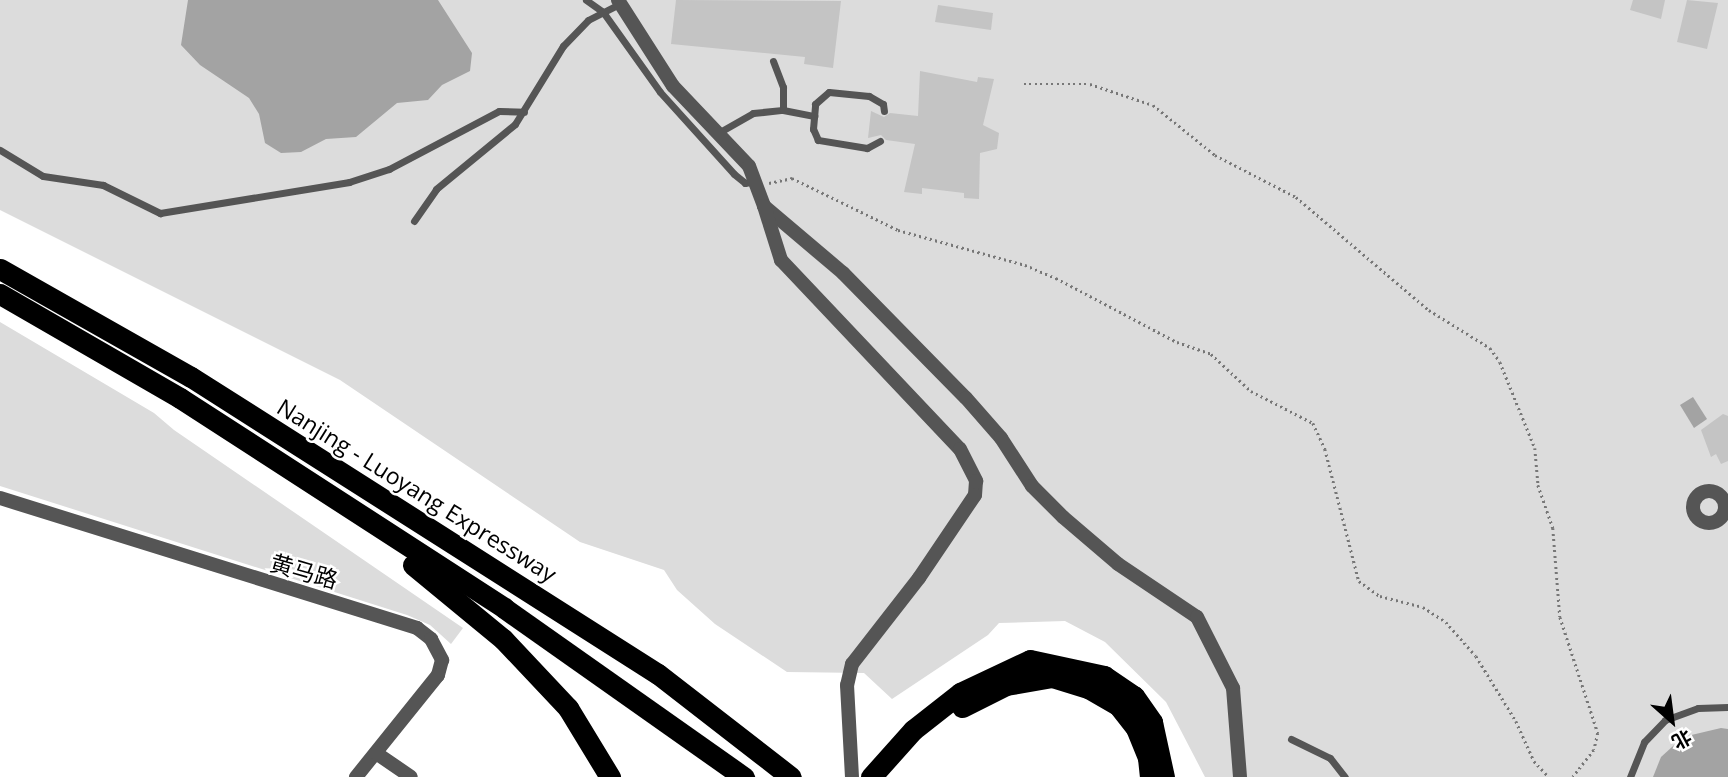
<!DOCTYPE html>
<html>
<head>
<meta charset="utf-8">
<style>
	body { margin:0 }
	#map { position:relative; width:1728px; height:777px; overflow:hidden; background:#fff; font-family:"Open Sans","Noto Sans SC",sans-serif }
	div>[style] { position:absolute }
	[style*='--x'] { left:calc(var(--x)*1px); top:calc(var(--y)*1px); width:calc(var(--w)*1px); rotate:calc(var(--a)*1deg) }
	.green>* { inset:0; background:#dcdcdc }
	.water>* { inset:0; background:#a3a3a3 }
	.building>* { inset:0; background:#c4c4c4 }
	.path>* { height:2.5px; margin-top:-1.25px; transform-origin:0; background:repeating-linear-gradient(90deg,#777 0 2px,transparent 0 5.5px) }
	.lane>* { height:7px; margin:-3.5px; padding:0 3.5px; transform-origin:3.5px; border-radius:3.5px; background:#555 }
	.street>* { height:14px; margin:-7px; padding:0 7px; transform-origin:7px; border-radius:7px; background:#555 }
	.street>.ring { margin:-7px; padding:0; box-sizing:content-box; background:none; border:14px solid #555; border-radius:50% }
	.highway>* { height:21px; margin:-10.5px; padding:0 10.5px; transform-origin:10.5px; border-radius:10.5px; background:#000 }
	span { translate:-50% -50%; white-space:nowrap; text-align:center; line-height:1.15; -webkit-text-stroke:5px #fff; paint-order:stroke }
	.street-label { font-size:23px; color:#000 }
	.north { position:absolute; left:1637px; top:686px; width:70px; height:70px; -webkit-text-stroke:5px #fff; paint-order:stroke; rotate:152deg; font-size:19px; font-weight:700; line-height:28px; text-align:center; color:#000 }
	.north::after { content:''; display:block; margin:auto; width:24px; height:32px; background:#000; clip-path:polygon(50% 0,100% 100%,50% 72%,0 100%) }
</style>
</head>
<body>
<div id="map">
	<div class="green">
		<div style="clip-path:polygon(0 0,1728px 0,1728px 777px,1205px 777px,1166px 702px,1105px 642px,1065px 621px,999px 623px,988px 635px,892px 699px,864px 673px,787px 672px,715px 624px,677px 590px,664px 570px,580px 542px,340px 380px,0 210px)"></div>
		<div style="clip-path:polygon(0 322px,154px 413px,174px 430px,463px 628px,451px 644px,430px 625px,407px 615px,0 486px)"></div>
	</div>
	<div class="water">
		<div style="clip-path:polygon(188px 0,438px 0,472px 53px,470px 71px,442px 85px,428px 100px,397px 103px,356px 137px,326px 139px,301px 152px,281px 153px,265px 143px,259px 114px,249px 98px,200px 65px,181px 45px)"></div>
		<div style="clip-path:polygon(1693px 397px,1707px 419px,1694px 428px,1680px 405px)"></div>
		<div style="clip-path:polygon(1721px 728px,1728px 729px,1728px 777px,1653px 777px,1661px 757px,1683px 737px)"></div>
	</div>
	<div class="building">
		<div style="clip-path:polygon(676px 0,841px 1px,833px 68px,804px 64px,805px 57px,671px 44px)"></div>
		<div style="clip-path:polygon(1633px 0,1665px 0,1661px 19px,1630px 10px)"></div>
		<div style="clip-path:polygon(1687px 0,1718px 3px,1707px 49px,1677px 42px)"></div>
		<div style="clip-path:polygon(938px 5px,993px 13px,991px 30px,935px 22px)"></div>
		<div style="clip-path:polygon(920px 71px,977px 82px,978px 77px,994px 79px,983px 125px,999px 133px,997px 149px,980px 153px,979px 199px,964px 198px,964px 193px,922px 188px,922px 194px,904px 192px,915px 144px,886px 140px,881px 135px,868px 138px,871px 111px,884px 117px,890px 113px,918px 116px)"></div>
		<div style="clip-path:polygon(1723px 414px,1728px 416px,1728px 461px,1721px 464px,1716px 454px,1711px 457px,1701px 430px)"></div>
	</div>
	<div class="path">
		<div style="--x:1024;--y:84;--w:66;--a:0"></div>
		<div style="--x:1090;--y:84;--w:66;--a:18.4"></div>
		<div style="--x:1153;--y:105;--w:80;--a:38.9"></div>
		<div style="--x:1215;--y:155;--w:91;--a:27.4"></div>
		<div style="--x:1296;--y:197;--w:175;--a:40.4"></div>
		<div style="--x:1429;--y:310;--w:72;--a:31.9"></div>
		<div style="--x:1490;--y:348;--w:17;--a:54"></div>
		<div style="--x:1500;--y:362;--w:93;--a:67.9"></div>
		<div style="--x:1535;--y:448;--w:37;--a:85"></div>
		<div style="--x:1538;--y:485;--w:46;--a:70.8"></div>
		<div style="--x:1553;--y:528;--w:89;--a:85.5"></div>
		<div style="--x:1560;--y:617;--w:122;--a:71.9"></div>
		<div style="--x:1598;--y:733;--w:17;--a:103"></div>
		<div style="--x:1594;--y:750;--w:34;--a:128"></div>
		<div style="--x:769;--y:183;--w:24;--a:-12"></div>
		<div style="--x:792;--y:178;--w:118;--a:26.1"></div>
		<div style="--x:898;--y:230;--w:132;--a:15.4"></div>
		<div style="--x:1025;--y:265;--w:34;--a:23"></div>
		<div style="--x:1056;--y:278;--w:137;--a:27.9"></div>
		<div style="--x:1177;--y:342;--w:36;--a:19"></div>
		<div style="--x:1211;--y:354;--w:54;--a:42.8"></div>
		<div style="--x:1251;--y:391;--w:70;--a:27.3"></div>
		<div style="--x:1313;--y:423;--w:29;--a:65"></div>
		<div style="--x:1325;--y:449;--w:136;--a:75.6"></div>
		<div style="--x:1359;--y:581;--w:26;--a:36"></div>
		<div style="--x:1380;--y:596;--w:44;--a:14.3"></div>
		<div style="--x:1423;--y:607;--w:27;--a:33"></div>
		<div style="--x:1446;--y:622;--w:45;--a:48.6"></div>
		<div style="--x:1476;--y:656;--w:76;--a:58.4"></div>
		<div style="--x:1516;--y:721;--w:44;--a:65.8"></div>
		<div style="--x:1534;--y:761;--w:22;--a:47"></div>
	</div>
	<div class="lane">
		<div style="--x:586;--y:0;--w:21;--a:35"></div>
		<div style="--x:603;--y:12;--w:98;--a:54.5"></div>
		<div style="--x:660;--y:92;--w:110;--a:47.9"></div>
		<div style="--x:734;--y:174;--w:14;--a:39"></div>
		<div style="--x:745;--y:183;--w:10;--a:-11"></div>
		<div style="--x:773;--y:61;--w:28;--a:69"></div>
		<div style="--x:783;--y:87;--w:23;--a:90"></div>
		<div style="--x:718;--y:133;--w:40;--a:-29.7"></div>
		<div style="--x:753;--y:113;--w:30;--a:-6"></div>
		<div style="--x:783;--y:110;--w:32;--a:11"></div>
		<div style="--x:880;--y:141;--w:15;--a:152"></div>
		<div style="--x:867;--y:148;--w:50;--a:-170.7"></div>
		<div style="--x:818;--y:140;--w:12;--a:-114"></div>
		<div style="--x:813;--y:129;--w:25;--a:-85"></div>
		<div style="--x:815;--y:104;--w:18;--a:-41"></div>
		<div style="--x:829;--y:92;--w:40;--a:5.7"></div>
		<div style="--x:869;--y:96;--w:16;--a:30"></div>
		<div style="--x:883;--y:104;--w:7;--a:82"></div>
		<div style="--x:0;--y:150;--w:50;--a:31.2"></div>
		<div style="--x:43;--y:176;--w:61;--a:8.5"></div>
		<div style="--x:103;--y:185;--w:64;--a:26.2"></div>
		<div style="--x:160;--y:213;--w:192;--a:-9.3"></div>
		<div style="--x:349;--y:182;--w:42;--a:-18"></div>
		<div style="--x:389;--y:169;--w:124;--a:-27.8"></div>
		<div style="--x:499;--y:111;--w:25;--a:2"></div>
		<div style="--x:414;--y:221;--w:39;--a:-55"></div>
		<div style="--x:436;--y:189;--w:102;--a:-39.4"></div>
		<div style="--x:515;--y:124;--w:92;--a:-58.4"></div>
		<div style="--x:563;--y:46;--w:36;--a:-46"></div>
		<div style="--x:588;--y:20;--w:36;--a:-27"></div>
		<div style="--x:1291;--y:739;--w:43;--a:26"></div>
		<div style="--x:1330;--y:758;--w:24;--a:52"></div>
		<div style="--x:1630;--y:777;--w:38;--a:-68"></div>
		<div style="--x:1644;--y:742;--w:30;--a:-46"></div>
		<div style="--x:1665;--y:720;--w:35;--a:-20"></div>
		<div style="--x:1698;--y:708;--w:30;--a:-2"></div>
	</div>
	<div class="street">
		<div style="--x:618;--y:0;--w:102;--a:57.4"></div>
		<div style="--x:673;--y:86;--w:110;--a:46.5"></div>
		<div style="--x:749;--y:166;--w:43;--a:69.4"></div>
		<div style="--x:764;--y:206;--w:104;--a:40.3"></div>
		<div style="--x:843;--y:273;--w:175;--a:45.5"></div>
		<div style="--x:966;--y:398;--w:53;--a:48.8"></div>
		<div style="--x:1001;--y:438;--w:57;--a:57.1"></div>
		<div style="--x:1032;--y:486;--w:44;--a:45"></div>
		<div style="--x:1063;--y:517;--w:72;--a:40.5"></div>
		<div style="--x:1118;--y:564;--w:95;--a:33.9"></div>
		<div style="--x:1197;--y:617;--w:80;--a:63.1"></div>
		<div style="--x:1233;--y:688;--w:89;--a:85.5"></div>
		<div style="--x:764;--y:206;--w:57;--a:72.5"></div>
		<div style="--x:781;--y:260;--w:260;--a:46.6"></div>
		<div style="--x:960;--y:449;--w:36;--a:63"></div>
		<div style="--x:976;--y:481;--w:14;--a:94"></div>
		<div style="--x:975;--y:495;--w:100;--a:124"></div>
		<div style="--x:919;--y:578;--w:109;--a:127.9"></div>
		<div style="--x:852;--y:664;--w:22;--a:103"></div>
		<div style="--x:847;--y:685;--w:92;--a:86.9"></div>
		<div class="ring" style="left:1693px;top:491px;width:18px;height:18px"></div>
		<div style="--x:0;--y:498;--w:437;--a:17.3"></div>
		<div style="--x:417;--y:628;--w:18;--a:38"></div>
		<div style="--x:431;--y:639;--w:24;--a:62"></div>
		<div style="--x:442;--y:660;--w:16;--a:105"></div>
		<div style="--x:438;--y:675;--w:131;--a:128.8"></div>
		<div style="--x:376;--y:753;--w:42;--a:34.4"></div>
	</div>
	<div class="highway">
		<div style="--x:0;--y:269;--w:219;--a:29.5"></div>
		<div style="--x:191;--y:377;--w:553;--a:32.46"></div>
		<div style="--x:658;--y:674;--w:168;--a:37.8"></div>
		<div style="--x:0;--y:294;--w:208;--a:30"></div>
		<div style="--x:180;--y:398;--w:386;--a:32.9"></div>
		<div style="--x:504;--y:608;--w:294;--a:35.2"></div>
		<div style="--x:413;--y:565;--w:117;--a:39.4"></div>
		<div style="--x:503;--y:639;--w:95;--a:46.7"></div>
		<div style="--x:568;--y:708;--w:81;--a:58.7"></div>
		<div style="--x:962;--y:707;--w:49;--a:-26.6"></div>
		<div style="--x:1006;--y:685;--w:47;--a:-9.9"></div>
		<div style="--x:1052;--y:677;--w:38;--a:17"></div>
		<div style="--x:1088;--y:688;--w:34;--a:30"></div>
		<div style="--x:1118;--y:705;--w:29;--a:52"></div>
		<div style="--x:1136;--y:728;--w:32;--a:68"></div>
		<div style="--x:1148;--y:758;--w:19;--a:84"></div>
		<div style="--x:871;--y:777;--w:63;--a:-48.2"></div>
		<div style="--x:913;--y:730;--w:60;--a:-38.2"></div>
		<div style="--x:960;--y:693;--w:77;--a:-25.2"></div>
		<div style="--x:1030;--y:660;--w:76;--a:12.2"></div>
		<div style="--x:1104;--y:676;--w:36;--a:34"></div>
		<div style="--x:1134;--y:696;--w:32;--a:55"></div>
		<div style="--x:1152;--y:722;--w:56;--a:77.7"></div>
	</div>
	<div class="street-label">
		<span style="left:417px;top:490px;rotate:32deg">Nanjing - Luoyang Expressway</span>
		<span style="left:304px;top:571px;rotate:16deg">黄马路</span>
	</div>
	<div class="north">北</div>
</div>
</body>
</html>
